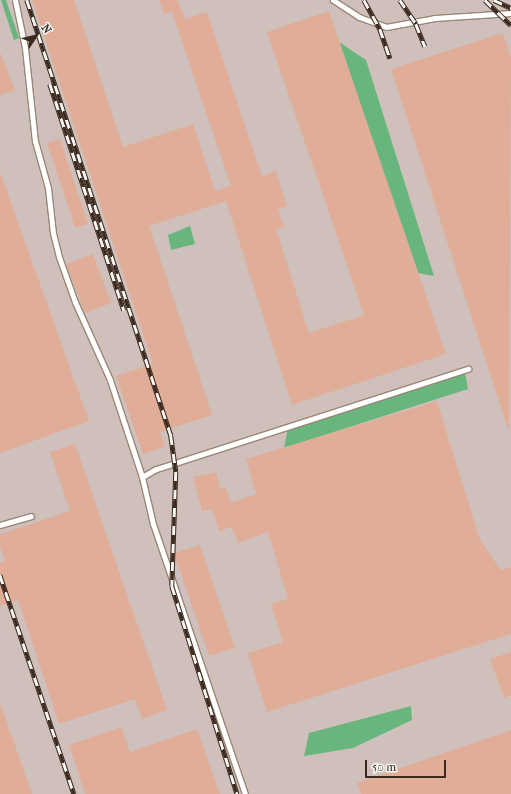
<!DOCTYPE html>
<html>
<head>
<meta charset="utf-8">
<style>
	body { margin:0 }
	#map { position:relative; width:511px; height:794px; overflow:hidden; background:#f4e3ce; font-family:"IM FELL French Canon",serif }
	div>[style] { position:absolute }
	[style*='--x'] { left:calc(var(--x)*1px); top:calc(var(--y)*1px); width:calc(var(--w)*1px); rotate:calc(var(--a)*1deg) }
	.industrial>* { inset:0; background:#d0c0bc }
	.forest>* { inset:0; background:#68b57e }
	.building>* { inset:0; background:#e0ad98 }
	.roads { filter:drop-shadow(1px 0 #988676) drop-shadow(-1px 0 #988676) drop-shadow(0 1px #988676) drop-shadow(0 -1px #988676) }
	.service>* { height:5px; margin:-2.5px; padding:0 2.5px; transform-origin:2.5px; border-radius:2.5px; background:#fff }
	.rail>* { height:4.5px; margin-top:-2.25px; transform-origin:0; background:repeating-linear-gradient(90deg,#f6f6f2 0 9px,#3b2a1e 0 18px); box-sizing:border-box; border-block:1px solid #3b2a1e }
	span { translate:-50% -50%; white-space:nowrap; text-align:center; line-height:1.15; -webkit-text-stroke:3.5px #f6f6f2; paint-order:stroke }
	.north { position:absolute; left:16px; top:16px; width:40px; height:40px; -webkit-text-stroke:3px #f6f6f2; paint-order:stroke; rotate:55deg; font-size:11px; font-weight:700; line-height:16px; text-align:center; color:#3b2a1e }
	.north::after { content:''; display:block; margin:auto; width:14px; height:18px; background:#3b2a1e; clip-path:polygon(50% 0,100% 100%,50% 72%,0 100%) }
	.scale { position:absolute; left:365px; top:760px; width:81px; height:18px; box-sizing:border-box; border:2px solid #3b2a1e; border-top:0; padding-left:5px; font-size:12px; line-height:14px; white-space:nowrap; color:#3b2a1e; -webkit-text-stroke:3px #f6f6f2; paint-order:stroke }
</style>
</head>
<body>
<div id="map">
	<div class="industrial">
		<div style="clip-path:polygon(0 0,511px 0,511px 794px,0 794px)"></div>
	</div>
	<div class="forest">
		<div style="clip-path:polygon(1px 0,6px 0,19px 38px,14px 40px)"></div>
		<div style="clip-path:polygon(339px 42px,366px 60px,434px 276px,418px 273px)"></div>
		<div style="clip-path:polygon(190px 226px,195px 244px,171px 250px,168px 235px)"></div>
		<div style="clip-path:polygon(464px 367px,468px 389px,284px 448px,288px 428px)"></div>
		<div style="clip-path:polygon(411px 706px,412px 720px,353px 748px,304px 756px,309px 733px)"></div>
	</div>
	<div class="building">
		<div style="clip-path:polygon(32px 0,74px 0,123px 147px,193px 124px,215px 191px,231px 186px,172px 12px,164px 14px,159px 0,177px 0,185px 19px,207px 12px,262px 176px,276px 171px,287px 206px,278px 209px,284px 227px,276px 229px,309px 333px,364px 315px,267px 32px,329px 11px,446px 354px,292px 405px,226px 201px,149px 226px,212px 415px,160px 432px,165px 447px,143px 454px,116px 376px,153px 364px)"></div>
		<div style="clip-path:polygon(503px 33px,511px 58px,509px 432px,391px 69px)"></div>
		<div style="clip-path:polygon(0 52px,15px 90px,0 95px)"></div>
		<div style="clip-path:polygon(60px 139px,88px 224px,75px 228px,47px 143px)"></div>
		<div style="clip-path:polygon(0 172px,89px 421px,0 453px)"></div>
		<div style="clip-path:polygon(93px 254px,111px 303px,85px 313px,66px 264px)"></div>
		<div style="clip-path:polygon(437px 401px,480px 540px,501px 570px,511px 567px,511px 634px,267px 712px,248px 653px,283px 642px,271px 604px,288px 599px,268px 532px,238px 543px,232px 527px,219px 531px,212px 509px,202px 511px,193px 477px,216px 472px,220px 489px,226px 488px,231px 503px,256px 494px,246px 459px)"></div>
		<div style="clip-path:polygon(75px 444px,167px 710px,142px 719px,135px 699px,59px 724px,18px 600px,0 606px,0 562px,5px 561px,0 547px,0 534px,70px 511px,50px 452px)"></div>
		<div style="clip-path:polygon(200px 545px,235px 648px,209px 656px,174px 553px)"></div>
		<div style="clip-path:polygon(511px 652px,511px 695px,504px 698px,490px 659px)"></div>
		<div style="clip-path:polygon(0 705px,1px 705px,32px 794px,0 794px)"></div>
		<div style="clip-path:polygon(121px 727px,130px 752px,197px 729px,220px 794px,85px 794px,69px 745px)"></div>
		<div style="clip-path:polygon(511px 730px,511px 794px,361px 794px,357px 783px)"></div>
	</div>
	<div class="roads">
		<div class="service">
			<div style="--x:15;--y:0;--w:49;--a:78.2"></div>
			<div style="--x:25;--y:48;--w:94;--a:83.9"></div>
			<div style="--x:35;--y:141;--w:49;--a:74.5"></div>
			<div style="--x:48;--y:188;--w:45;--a:83.7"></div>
			<div style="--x:53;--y:233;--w:25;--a:76"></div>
			<div style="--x:59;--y:257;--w:48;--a:70.4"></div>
			<div style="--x:75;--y:302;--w:85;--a:65.8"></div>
			<div style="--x:110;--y:380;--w:102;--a:71.7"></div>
			<div style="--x:333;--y:0;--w:31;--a:33"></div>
			<div style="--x:359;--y:17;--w:29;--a:20"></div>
			<div style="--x:386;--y:27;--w:50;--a:-10.4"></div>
			<div style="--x:435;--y:18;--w:76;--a:-3.8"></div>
			<div style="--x:0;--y:525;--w:32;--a:-16"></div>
			<div style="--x:245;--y:794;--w:285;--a:-108.8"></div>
			<div style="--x:153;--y:524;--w:48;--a:-103.2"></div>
			<div style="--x:142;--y:477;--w:16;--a:-30"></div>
			<div style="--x:156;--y:469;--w:328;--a:-17.8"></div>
		</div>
	</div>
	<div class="rail">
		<div style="--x:27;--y:0;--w:459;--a:71.7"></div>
		<div style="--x:171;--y:436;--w:36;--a:82"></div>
		<div style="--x:176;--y:472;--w:114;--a:92"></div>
		<div style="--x:172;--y:586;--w:218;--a:72.6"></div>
		<div style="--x:364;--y:0;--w:33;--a:61"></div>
		<div style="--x:380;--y:29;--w:31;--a:71"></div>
		<div style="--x:400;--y:0;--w:29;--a:56"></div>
		<div style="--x:416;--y:24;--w:24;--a:68"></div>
		<div style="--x:485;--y:0;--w:36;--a:44"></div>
		<div style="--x:494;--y:0;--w:19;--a:25"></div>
		<div style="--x:50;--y:84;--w:238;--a:71.9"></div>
		<div style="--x:0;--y:575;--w:231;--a:71.3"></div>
	</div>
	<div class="north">N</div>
	<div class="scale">50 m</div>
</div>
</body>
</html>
